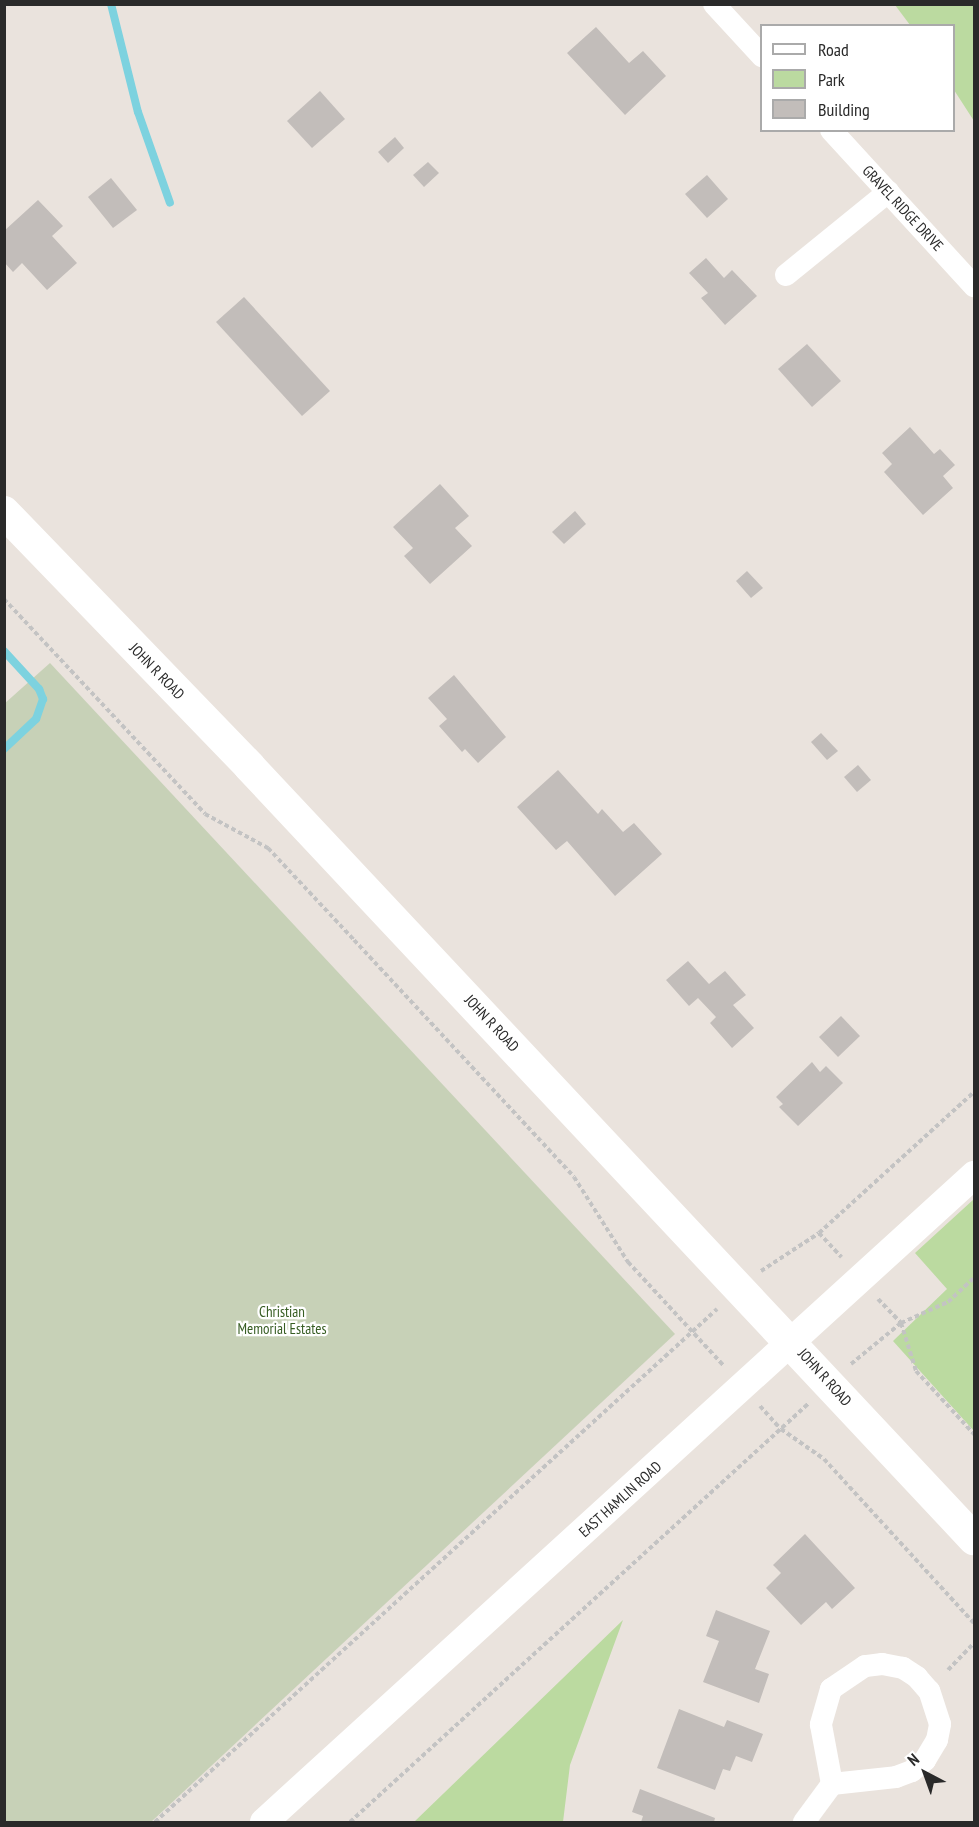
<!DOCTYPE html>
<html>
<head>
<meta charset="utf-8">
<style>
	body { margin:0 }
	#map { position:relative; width:979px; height:1827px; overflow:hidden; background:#eae3dd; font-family:"PT Sans Narrow",sans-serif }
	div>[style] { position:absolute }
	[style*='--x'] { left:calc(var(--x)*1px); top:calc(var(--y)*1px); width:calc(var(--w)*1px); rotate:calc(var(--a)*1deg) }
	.green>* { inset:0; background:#bbdaa0 }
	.cemetery>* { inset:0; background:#c7d1b7 }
	.stream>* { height:8px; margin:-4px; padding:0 4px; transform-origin:4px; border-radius:4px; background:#7dd2df }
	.building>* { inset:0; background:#c2bdba }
	.path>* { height:4px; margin-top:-2px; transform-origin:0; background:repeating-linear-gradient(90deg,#c3c3c3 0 4.5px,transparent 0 7.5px) }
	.minor>* { height:22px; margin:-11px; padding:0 11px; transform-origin:11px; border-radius:11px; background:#fff }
	.tertiary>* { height:28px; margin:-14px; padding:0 14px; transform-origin:14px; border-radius:14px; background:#fff }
	.secondary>* { height:32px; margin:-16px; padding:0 16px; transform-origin:16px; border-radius:16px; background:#fff }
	span { translate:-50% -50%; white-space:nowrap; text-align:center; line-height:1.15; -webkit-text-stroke:4.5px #fff; paint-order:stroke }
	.street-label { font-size:15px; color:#2a2a2a }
	.park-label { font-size:15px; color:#375d23 }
	.frame { position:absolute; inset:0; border:6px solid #2a2a2a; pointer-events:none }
	.legend { position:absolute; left:760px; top:24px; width:195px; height:108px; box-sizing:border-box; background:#fff; border:2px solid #aaa; margin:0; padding:8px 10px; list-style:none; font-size:18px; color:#2a2a2a }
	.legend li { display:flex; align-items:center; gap:12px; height:30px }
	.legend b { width:30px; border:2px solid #aaa }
	.north { position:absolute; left:895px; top:1743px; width:60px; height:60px; -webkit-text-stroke:4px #fff; paint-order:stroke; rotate:319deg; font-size:16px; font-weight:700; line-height:24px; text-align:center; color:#2a2a2a }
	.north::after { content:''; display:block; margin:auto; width:21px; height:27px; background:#2a2a2a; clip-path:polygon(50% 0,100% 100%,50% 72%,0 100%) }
</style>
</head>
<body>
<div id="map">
	<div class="green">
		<div style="clip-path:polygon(895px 5px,974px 5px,974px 121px,954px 90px,954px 26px,910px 25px)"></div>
		<div style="clip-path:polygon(974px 1199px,974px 1431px,893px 1341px,947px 1289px,915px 1253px)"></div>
		<div style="clip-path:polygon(623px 1620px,570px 1765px,563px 1822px,414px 1822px)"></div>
	</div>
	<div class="cemetery">
		<div style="clip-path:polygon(50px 663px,675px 1334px,151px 1822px,5px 1822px,4px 704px)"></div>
	</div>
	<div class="stream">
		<div style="--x:111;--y:4;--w:111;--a:76"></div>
		<div style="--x:138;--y:112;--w:96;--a:70.6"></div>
		<div style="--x:4;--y:651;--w:52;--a:47.4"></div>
		<div style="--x:39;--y:689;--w:11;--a:68"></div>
		<div style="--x:43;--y:699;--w:21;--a:109"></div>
		<div style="--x:36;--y:719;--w:44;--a:136.8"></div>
	</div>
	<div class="building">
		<div style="clip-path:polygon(596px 27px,629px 63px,643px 51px,666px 76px,625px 115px,567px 53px)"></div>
		<div style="clip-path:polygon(320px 91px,345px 119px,312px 148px,287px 121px)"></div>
		<div style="clip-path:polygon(395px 137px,404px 148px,388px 163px,378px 152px)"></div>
		<div style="clip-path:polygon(428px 162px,439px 173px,424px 187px,413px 175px)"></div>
		<div style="clip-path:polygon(707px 175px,728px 199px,707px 218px,685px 194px)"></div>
		<div style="clip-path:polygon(111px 178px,137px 210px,113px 228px,88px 197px)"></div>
		<div style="clip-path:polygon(38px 200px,63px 226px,52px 236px,77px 263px,47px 290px,22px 263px,13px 272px,4px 262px,4px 231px)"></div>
		<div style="clip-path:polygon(706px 258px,724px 278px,732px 270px,757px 296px,725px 325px,701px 298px,708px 293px,689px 273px)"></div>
		<div style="clip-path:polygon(244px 297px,330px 391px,302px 416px,216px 322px)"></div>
		<div style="clip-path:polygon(807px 344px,841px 381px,812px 407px,778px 369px)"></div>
		<div style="clip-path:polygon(910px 427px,934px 454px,940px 449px,955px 465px,943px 476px,953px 488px,923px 515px,884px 472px,892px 464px,882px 453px)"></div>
		<div style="clip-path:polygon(440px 484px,469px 516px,455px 528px,472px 546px,430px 584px,404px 556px,413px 548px,393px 527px)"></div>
		<div style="clip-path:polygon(575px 511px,586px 524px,564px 544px,552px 532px)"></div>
		<div style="clip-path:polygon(747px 571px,763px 588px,751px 598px,736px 581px)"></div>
		<div style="clip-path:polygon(454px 675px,506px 737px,478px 763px,465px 749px,462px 752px,439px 726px,447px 719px,428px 698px)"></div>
		<div style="clip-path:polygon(821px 733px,838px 751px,827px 760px,811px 742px)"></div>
		<div style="clip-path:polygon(858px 765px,871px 780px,857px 792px,844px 777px)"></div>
		<div style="clip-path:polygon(558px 770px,598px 814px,602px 809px,623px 832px,634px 823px,662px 854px,615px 896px,567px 841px,556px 850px,517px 807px)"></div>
		<div style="clip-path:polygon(688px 961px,709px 984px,725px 971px,746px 995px,733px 1005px,754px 1028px,732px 1048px,710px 1023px,716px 1017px,698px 998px,689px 1006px,666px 980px)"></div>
		<div style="clip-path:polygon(841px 1016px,860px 1036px,838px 1057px,819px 1037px)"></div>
		<div style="clip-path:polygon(812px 1062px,820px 1072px,826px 1066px,843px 1083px,798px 1126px,779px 1107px,783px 1104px,776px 1097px)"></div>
		<div style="clip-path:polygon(805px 1534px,855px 1588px,832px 1609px,826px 1602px,801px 1625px,766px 1588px,781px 1573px,773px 1565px)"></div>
		<div style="clip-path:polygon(716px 1610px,770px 1631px,755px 1669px,769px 1674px,759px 1703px,703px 1682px,719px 1641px,706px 1636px)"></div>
		<div style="clip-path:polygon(679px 1709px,724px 1727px,727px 1720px,763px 1734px,752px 1762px,736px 1756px,730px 1771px,723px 1769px,715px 1790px,657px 1768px)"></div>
		<div style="clip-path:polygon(640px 1789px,715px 1818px,714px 1822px,641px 1822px,643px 1816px,632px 1812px)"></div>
	</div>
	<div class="path">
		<div style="--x:4;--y:599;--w:294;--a:46.9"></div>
		<div style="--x:205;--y:814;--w:72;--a:28.4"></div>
		<div style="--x:268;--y:848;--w:126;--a:46.9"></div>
		<div style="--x:354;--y:940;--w:323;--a:47.1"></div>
		<div style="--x:574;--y:1177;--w:101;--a:57.6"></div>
		<div style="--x:628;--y:1262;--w:140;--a:47.3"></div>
		<div style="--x:819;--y:1233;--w:33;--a:47"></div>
		<div style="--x:761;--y:1271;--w:69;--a:-33.2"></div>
		<div style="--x:819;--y:1233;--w:210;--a:-42.3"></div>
		<div style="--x:878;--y:1299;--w:33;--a:46"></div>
		<div style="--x:901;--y:1323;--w:50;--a:72.6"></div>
		<div style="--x:916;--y:1371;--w:86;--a:47.4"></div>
		<div style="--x:851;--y:1364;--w:65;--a:-39.4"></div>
		<div style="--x:901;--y:1323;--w:51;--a:-24.1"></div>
		<div style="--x:948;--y:1302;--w:35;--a:-43"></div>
		<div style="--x:760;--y:1406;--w:31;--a:48"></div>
		<div style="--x:781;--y:1429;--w:52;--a:34.9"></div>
		<div style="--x:824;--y:1459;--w:222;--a:47.6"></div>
		<div style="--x:948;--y:1670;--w:37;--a:-46"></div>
		<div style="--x:155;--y:1822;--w:761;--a:-42.39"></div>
		<div style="--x:350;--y:1822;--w:620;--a:-42.39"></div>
	</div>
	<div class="minor">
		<div style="--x:714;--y:4;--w:71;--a:47.3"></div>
		<div style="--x:831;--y:130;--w:212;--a:47.5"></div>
		<div style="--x:786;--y:275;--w:132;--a:-39.1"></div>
		<div style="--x:804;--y:1822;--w:47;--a:-53.6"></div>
		<div style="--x:832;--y:1784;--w:64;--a:-6.2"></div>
		<div style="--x:896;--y:1777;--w:17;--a:-21"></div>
		<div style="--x:912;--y:1771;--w:17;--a:-40"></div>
		<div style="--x:925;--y:1760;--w:23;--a:-59"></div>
		<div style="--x:937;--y:1740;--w:16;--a:-79"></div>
		<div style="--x:940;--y:1724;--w:35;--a:-108"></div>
		<div style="--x:929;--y:1691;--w:18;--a:-131"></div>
		<div style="--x:917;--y:1677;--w:17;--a:-147"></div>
		<div style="--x:903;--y:1668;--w:21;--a:-169"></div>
		<div style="--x:882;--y:1664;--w:17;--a:173"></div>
		<div style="--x:865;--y:1666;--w:41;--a:145.9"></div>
		<div style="--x:831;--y:1689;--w:37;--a:106"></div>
		<div style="--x:821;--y:1725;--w:60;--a:79.4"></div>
	</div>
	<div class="tertiary">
		<div style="--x:264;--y:1822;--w:961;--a:-42.34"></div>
	</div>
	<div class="secondary">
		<div style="--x:4;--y:512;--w:353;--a:46"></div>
		<div style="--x:249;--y:766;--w:1060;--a:46.84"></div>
	</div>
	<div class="street-label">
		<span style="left:903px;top:208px;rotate:47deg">GRAVEL RIDGE DRIVE</span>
		<span style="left:157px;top:671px;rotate:46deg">JOHN R ROAD</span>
		<span style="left:492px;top:1023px;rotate:47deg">JOHN R ROAD</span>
		<span style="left:825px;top:1377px;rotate:48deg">JOHN R ROAD</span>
		<span style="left:620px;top:1499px;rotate:-42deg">EAST HAMLIN ROAD</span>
	</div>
	<div class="park-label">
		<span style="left:282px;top:1320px">Christian<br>Memorial Estates</span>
	</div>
	<div class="frame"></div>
	<ul class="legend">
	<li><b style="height:8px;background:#fff"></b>Road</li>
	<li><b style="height:16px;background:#bbdaa0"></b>Park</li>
	<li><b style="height:16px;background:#c2bdba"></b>Building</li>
	</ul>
	<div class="north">N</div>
</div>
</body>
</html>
